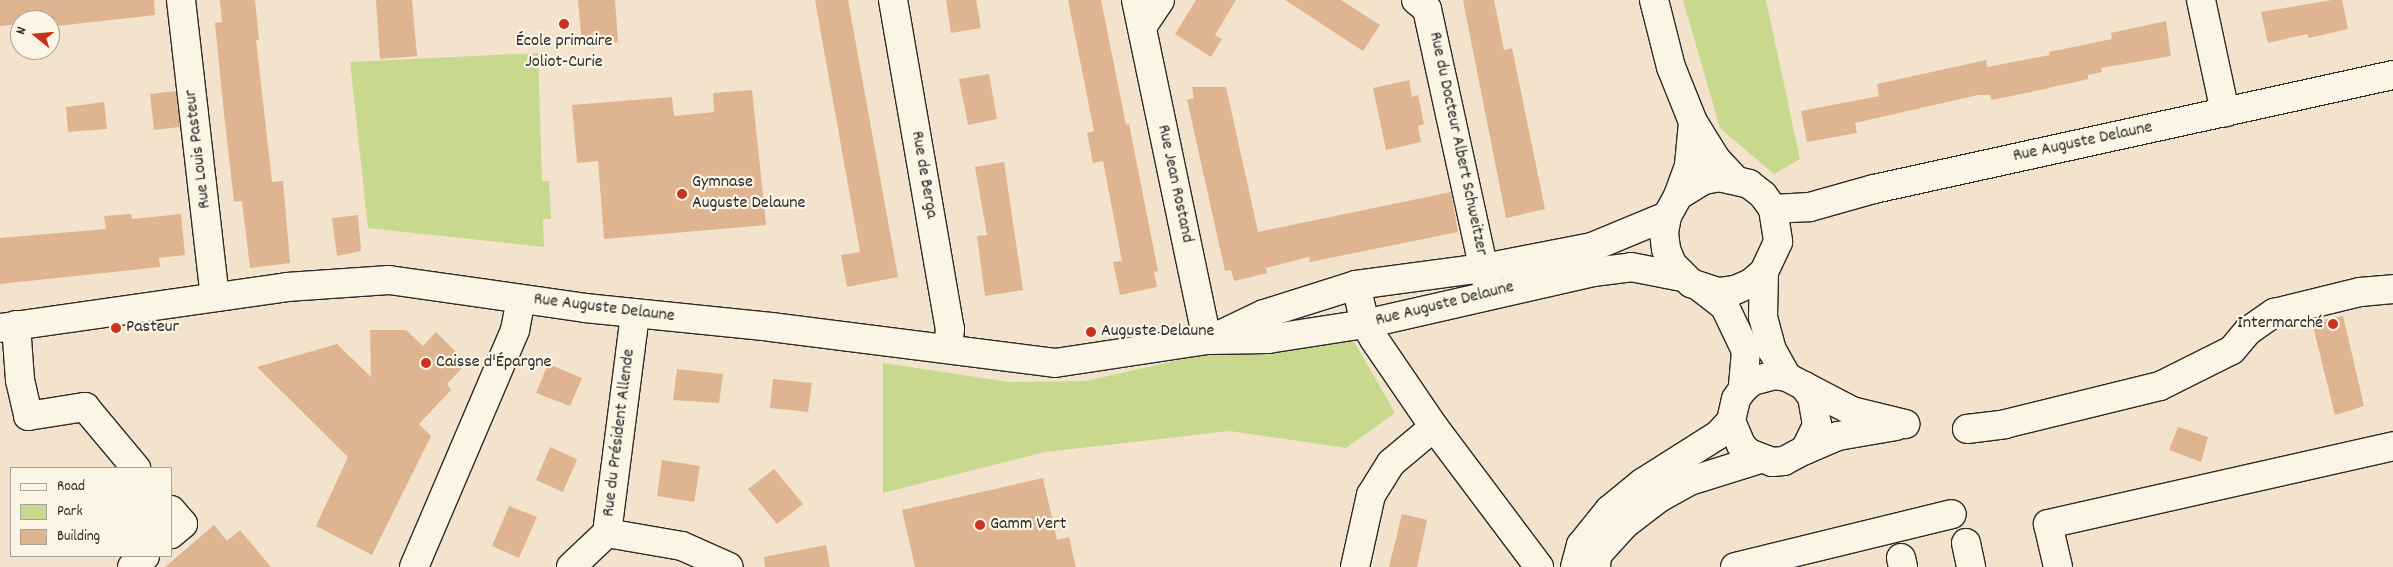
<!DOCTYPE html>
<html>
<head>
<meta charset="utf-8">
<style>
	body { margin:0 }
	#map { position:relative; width:2393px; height:567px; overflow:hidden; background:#f3e2cc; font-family:Dekko,sans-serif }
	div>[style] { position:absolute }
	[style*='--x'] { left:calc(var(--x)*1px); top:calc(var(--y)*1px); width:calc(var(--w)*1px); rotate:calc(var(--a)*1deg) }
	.green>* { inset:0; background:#c8d98d }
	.building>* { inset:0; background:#dfb490 }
	.roads { filter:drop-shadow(1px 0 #2b2b2b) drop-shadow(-1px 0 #2b2b2b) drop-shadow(0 1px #2b2b2b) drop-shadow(0 -1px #2b2b2b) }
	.minor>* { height:28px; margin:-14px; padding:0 14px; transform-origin:14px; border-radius:14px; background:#fcf5e5 }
	.dots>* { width:14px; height:14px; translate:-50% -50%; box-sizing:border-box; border:2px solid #fcf5e5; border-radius:50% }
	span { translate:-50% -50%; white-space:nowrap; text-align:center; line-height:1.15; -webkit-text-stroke:4.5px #fcf5e5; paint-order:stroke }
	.poi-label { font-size:18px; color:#2b2b2b }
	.left { translate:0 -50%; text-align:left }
	.right { translate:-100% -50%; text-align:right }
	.street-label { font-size:18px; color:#2b2b2b }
	.legend { position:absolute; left:10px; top:467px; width:162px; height:90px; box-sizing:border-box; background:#fcf5e5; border:1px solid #a8a49b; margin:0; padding:6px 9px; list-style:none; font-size:15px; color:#2b2b2b }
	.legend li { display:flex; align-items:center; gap:10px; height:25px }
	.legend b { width:25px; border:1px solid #a8a49b }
	.north { position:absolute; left:10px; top:10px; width:50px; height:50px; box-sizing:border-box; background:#fcf5e5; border:1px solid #a8a49b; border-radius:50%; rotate:287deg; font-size:14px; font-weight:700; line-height:20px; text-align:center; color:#2b2b2b }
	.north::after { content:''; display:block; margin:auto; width:18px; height:22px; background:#c8321e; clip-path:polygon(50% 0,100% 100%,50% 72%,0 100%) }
</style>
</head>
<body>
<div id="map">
	<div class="green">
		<div style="clip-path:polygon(1683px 0,1766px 0,1800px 159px,1774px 174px,1720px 128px)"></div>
		<div style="clip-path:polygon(538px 53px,542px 181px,549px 181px,551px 219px,543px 219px,544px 247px,368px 228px,350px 62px)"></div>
		<div style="clip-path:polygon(1351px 336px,1395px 413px,1346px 448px,1230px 431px,1045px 452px,883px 493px,883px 363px,1009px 382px,1086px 381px,1228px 349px)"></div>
	</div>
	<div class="building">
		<div style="clip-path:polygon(0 0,154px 0,155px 15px,57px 26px,56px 20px,20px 20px,20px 24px,0 26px)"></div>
		<div style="clip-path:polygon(220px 0,255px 0,259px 40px,256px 40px,272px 182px,283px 181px,290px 263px,250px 268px,242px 201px,234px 202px,223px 104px,215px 23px,222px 22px)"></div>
		<div style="clip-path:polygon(376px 0,412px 0,417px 56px,380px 59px)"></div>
		<div style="clip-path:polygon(578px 0,615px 0,618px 42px,582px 45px)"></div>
		<div style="clip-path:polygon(815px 0,848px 0,898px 277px,847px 287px,841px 255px,860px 252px)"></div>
		<div style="clip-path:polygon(946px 0,976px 0,981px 28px,951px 33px)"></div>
		<div style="clip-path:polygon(1068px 0,1101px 0,1126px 125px,1129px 124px,1158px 271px,1154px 272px,1157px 287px,1120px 295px,1113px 262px,1122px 261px,1103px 161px,1093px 163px,1087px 133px,1094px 131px)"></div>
		<div style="clip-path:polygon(1196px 0,1236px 0,1215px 35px,1222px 39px,1211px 57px,1175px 34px)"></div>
		<div style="clip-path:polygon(1285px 0,1341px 0,1380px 25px,1363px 51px)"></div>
		<div style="clip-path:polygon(1463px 0,1494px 0,1504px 50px,1512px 48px,1545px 209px,1506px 218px)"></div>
		<div style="clip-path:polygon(2332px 0,2342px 0,2348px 29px,2309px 38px,2307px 34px,2268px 43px,2261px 12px)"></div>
		<div style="clip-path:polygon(2166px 21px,2171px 56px,2101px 68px,2102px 72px,2088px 75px,2088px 79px,2026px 93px,1992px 100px,1990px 95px,1978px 95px,1855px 123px,1857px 133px,1807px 142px,1801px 111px,1879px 96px,1877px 84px,1986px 60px,1987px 67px,2050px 55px,2049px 52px,2112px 39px,2111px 33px)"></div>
		<div style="clip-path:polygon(989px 74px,997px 119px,968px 125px,959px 79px)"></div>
		<div style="clip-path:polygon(1409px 80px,1412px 97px,1418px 95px,1424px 124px,1418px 126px,1421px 142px,1386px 150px,1373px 88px)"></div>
		<div style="clip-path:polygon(1192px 87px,1226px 87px,1258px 232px,1451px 192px,1458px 232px,1310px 262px,1309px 257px,1266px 268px,1267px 273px,1234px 281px,1231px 270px,1225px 271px,1187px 100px,1194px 98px)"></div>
		<div style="clip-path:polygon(752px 90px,766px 225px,604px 239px,598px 161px,577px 163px,572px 105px,672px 97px,674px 116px,714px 112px,713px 93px)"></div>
		<div style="clip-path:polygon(176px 91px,180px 127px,154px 130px,150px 94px)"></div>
		<div style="clip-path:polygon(104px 102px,107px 129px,68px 132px,66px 107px)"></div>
		<div style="clip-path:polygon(1004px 162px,1023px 290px,985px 296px,977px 236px,987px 235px,975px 167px)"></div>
		<div style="clip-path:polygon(131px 214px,132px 219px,181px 214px,185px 255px,159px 258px,160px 267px,0 284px,0 238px,106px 229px,104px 216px)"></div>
		<div style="clip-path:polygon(358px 215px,361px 251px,337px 256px,332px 218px)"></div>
		<div style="clip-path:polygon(2343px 316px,2364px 406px,2335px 415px,2312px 322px)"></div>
		<div style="clip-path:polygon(370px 330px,406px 330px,423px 346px,436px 332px,467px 363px,447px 384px,451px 390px,419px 424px,431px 436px,372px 555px,316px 526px,348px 457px,257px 367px,337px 344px,371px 377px)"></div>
		<div style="clip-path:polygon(548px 364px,582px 378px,570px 406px,536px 393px)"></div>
		<div style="clip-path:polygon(677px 369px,723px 374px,719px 403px,673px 400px)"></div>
		<div style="clip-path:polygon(773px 379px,812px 383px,808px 412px,770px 408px)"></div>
		<div style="clip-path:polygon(2178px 427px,2208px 437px,2201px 462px,2169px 450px)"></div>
		<div style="clip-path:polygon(550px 447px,577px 459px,563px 492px,536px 480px)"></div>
		<div style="clip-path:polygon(662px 460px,700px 466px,694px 502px,657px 496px)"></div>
		<div style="clip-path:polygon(774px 469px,803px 504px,777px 524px,748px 489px)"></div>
		<div style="clip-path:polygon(1043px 478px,1057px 540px,1069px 537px,1076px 567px,915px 567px,902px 510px)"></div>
		<div style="clip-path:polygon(509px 506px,537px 517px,519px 558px,492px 546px)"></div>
		<div style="clip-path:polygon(1402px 514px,1427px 520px,1417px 567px,1389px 567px)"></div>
		<div style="clip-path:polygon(214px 525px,227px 541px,240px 530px,271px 567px,165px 567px)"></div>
		<div style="clip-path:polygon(826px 545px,830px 567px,765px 567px,764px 557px)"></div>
	</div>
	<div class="roads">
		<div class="minor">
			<div style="--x:181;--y:0;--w:299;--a:83.5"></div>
			<div style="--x:893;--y:0;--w:334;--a:80.2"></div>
			<div style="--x:950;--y:329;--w:20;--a:96"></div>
			<div style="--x:1136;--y:0;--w:347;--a:78.2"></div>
			<div style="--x:1416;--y:0;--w:14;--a:39"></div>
			<div style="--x:1427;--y:9;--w:281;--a:77.7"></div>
			<div style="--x:1654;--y:0;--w:69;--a:75.8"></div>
			<div style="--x:1671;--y:67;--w:59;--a:68.2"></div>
			<div style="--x:1693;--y:122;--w:44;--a:58.1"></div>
			<div style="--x:1716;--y:159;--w:26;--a:47"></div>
			<div style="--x:2201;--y:0;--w:115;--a:77.9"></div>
			<div style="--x:1142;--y:27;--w:32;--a:-56"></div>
			<div style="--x:1678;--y:196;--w:31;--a:-32"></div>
			<div style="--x:1704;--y:180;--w:15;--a:-11"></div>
			<div style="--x:1719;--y:177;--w:31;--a:13"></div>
			<div style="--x:1749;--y:184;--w:18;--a:38"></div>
			<div style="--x:1763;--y:195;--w:17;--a:54"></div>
			<div style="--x:1773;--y:209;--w:33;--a:81"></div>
			<div style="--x:1778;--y:242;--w:33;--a:115"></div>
			<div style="--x:1764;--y:272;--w:17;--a:140"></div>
			<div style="--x:1751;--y:283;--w:17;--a:156"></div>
			<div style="--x:1735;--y:290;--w:17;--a:173"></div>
			<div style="--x:1718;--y:292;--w:28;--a:-162"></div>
			<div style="--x:1691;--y:283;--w:27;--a:-135"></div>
			<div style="--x:1672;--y:264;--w:16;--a:-112"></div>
			<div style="--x:1666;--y:249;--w:17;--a:-97"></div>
			<div style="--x:1664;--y:232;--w:16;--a:-79"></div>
			<div style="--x:1667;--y:216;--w:23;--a:-61"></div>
			<div style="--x:1678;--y:196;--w:33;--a:-70"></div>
			<div style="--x:1689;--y:165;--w:43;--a:-84.7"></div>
			<div style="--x:1773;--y:209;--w:37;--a:-3"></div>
			<div style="--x:1810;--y:207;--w:66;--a:-15.7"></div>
			<div style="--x:1874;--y:189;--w:531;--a:-12.39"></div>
			<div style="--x:1764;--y:272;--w:45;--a:91.3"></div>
			<div style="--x:1763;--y:317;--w:34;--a:75"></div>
			<div style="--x:1772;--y:350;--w:31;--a:61"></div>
			<div style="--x:1356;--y:285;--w:40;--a:77"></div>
			<div style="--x:1365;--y:324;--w:17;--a:59"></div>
			<div style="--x:1374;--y:339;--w:107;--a:55.7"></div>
			<div style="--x:1434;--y:427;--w:175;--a:53.1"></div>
			<div style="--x:1701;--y:288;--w:31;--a:38"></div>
			<div style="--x:1725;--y:307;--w:49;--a:64.5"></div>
			<div style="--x:1746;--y:351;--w:38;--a:95"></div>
			<div style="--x:1743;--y:389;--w:12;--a:125"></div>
			<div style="--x:1736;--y:399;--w:23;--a:103"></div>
			<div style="--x:1731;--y:421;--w:26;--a:67"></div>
			<div style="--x:1741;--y:445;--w:11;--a:45"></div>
			<div style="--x:1749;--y:453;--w:25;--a:21"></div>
			<div style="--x:1772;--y:462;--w:12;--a:-5"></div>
			<div style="--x:1784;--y:461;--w:24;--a:-28"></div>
			<div style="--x:1805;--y:450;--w:28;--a:-64"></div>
			<div style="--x:1817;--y:425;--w:28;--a:-100"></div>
			<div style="--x:1812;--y:397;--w:14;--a:-126"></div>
			<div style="--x:1804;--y:386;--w:19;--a:-152"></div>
			<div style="--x:1787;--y:377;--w:12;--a:-171"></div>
			<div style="--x:1775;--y:375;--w:24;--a:165"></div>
			<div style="--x:1752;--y:381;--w:12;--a:138"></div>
			<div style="--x:16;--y:325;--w:55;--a:85.8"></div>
			<div style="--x:20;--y:380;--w:37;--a:77"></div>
			<div style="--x:28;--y:416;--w:58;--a:-9"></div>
			<div style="--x:85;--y:407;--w:80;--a:50.1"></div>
			<div style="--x:0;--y:328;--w:290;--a:-8.1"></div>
			<div style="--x:287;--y:287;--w:102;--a:-3.9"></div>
			<div style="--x:389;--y:280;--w:198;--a:8.1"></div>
			<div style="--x:585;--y:308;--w:187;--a:5.8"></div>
			<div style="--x:771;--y:327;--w:286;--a:7.2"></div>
			<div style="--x:1055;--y:363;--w:154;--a:-8.6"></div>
			<div style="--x:1207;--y:340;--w:61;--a:-0.9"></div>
			<div style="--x:1268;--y:339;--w:98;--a:-8.8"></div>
			<div style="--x:1365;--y:324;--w:234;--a:-12.8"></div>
			<div style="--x:1593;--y:272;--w:38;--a:-7"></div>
			<div style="--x:1631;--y:267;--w:52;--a:11.1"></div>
			<div style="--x:1218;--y:336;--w:51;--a:-25.6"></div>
			<div style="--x:1264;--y:314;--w:96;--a:-17.5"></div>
			<div style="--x:1356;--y:285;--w:129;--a:-7.6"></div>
			<div style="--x:1484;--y:268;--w:110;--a:-11"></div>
			<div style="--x:1592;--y:247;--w:81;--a:-22.5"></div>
			<div style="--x:1804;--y:386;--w:54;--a:27.5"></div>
			<div style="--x:1852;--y:411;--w:55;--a:13.8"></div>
			<div style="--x:1967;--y:429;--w:38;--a:-7"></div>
			<div style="--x:2005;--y:424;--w:160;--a:-13.8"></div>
			<div style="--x:2160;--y:386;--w:80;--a:-26.6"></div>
			<div style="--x:2232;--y:350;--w:25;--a:-50"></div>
			<div style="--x:2248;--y:331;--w:32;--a:-35"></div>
			<div style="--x:2274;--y:313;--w:89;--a:-13.7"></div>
			<div style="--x:2360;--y:292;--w:33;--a:-5"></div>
			<div style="--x:1805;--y:450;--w:36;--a:-23"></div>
			<div style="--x:1838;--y:436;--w:59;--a:-9.8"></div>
			<div style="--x:171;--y:510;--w:18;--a:49"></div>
			<div style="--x:183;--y:524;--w:16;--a:140"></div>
			<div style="--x:607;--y:533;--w:76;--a:9.8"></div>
			<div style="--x:682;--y:546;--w:51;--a:24.1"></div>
			<div style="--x:1966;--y:543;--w:25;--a:78"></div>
			<div style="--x:1901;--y:558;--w:9;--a:77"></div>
			<div style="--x:132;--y:567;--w:17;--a:-40"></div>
			<div style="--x:414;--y:567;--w:258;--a:-66.9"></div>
			<div style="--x:515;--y:330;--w:31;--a:-79"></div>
			<div style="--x:571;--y:567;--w:50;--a:-43.4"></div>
			<div style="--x:607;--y:533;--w:221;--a:-82.7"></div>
			<div style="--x:1355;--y:567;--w:74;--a:-77.5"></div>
			<div style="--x:1371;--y:495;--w:38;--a:-58"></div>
			<div style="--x:1391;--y:463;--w:56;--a:-39.9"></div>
			<div style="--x:1575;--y:567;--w:23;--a:-75"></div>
			<div style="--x:1581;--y:545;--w:45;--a:-51.3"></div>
			<div style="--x:1609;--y:510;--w:43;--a:-39.3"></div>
			<div style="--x:1642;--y:483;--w:90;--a:-32.3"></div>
			<div style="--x:1718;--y:435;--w:19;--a:-47"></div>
			<div style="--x:1596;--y:567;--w:12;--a:-85"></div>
			<div style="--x:1597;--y:555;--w:40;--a:-48"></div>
			<div style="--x:1624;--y:525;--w:44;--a:-37.6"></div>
			<div style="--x:1659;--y:498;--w:35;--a:-29"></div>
			<div style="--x:1690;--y:481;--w:73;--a:-17.4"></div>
			<div style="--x:1735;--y:567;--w:223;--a:-13.7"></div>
			<div style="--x:2058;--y:567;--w:44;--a:-103.1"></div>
			<div style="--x:2048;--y:524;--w:354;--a:-12.7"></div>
		</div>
	</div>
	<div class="dots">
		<div style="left:564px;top:24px;background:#c8321e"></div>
		<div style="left:682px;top:194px;background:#c8321e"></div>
		<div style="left:2333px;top:324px;background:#c8321e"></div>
		<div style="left:116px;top:328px;background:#c8321e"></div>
		<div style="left:1091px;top:332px;background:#c8321e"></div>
		<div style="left:426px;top:363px;background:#c8321e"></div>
		<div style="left:980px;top:525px;background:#c8321e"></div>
	</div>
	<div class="poi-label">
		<span style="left:564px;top:53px">École primaire<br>Joliot-Curie</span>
		<span class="left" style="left:692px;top:194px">Gymnase<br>Auguste Delaune</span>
		<span class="right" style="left:2323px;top:324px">Intermarché</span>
		<span class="left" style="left:126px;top:328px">Pasteur</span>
		<span class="left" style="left:1101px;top:332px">Auguste Delaune</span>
		<span class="left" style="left:436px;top:363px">Caisse d'Épargne</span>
		<span class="left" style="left:990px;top:525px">Gamm Vert</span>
	</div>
	<div class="street-label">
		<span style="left:2083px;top:143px;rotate:-12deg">Rue Auguste Delaune</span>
		<span style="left:1457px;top:144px;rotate:78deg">Rue du Docteur Albert Schweitzer</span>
		<span style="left:199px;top:149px;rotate:-97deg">Rue Louis Pasteur</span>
		<span style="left:923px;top:175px;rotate:80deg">Rue de Berga</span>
		<span style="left:1174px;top:184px;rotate:78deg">Rue Jean Rostand</span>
		<span style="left:1445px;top:305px;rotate:-14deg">Rue Auguste Delaune</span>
		<span style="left:604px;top:309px;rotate:7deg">Rue Auguste Delaune</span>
		<span style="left:620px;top:433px;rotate:-83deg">Rue du Président Allende</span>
	</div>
	<ul class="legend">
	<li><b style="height:6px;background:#fcf5e5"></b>Road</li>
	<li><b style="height:14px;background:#c8d98d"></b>Park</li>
	<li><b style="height:14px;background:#dfb490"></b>Building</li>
	</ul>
	<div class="north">N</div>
</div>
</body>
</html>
